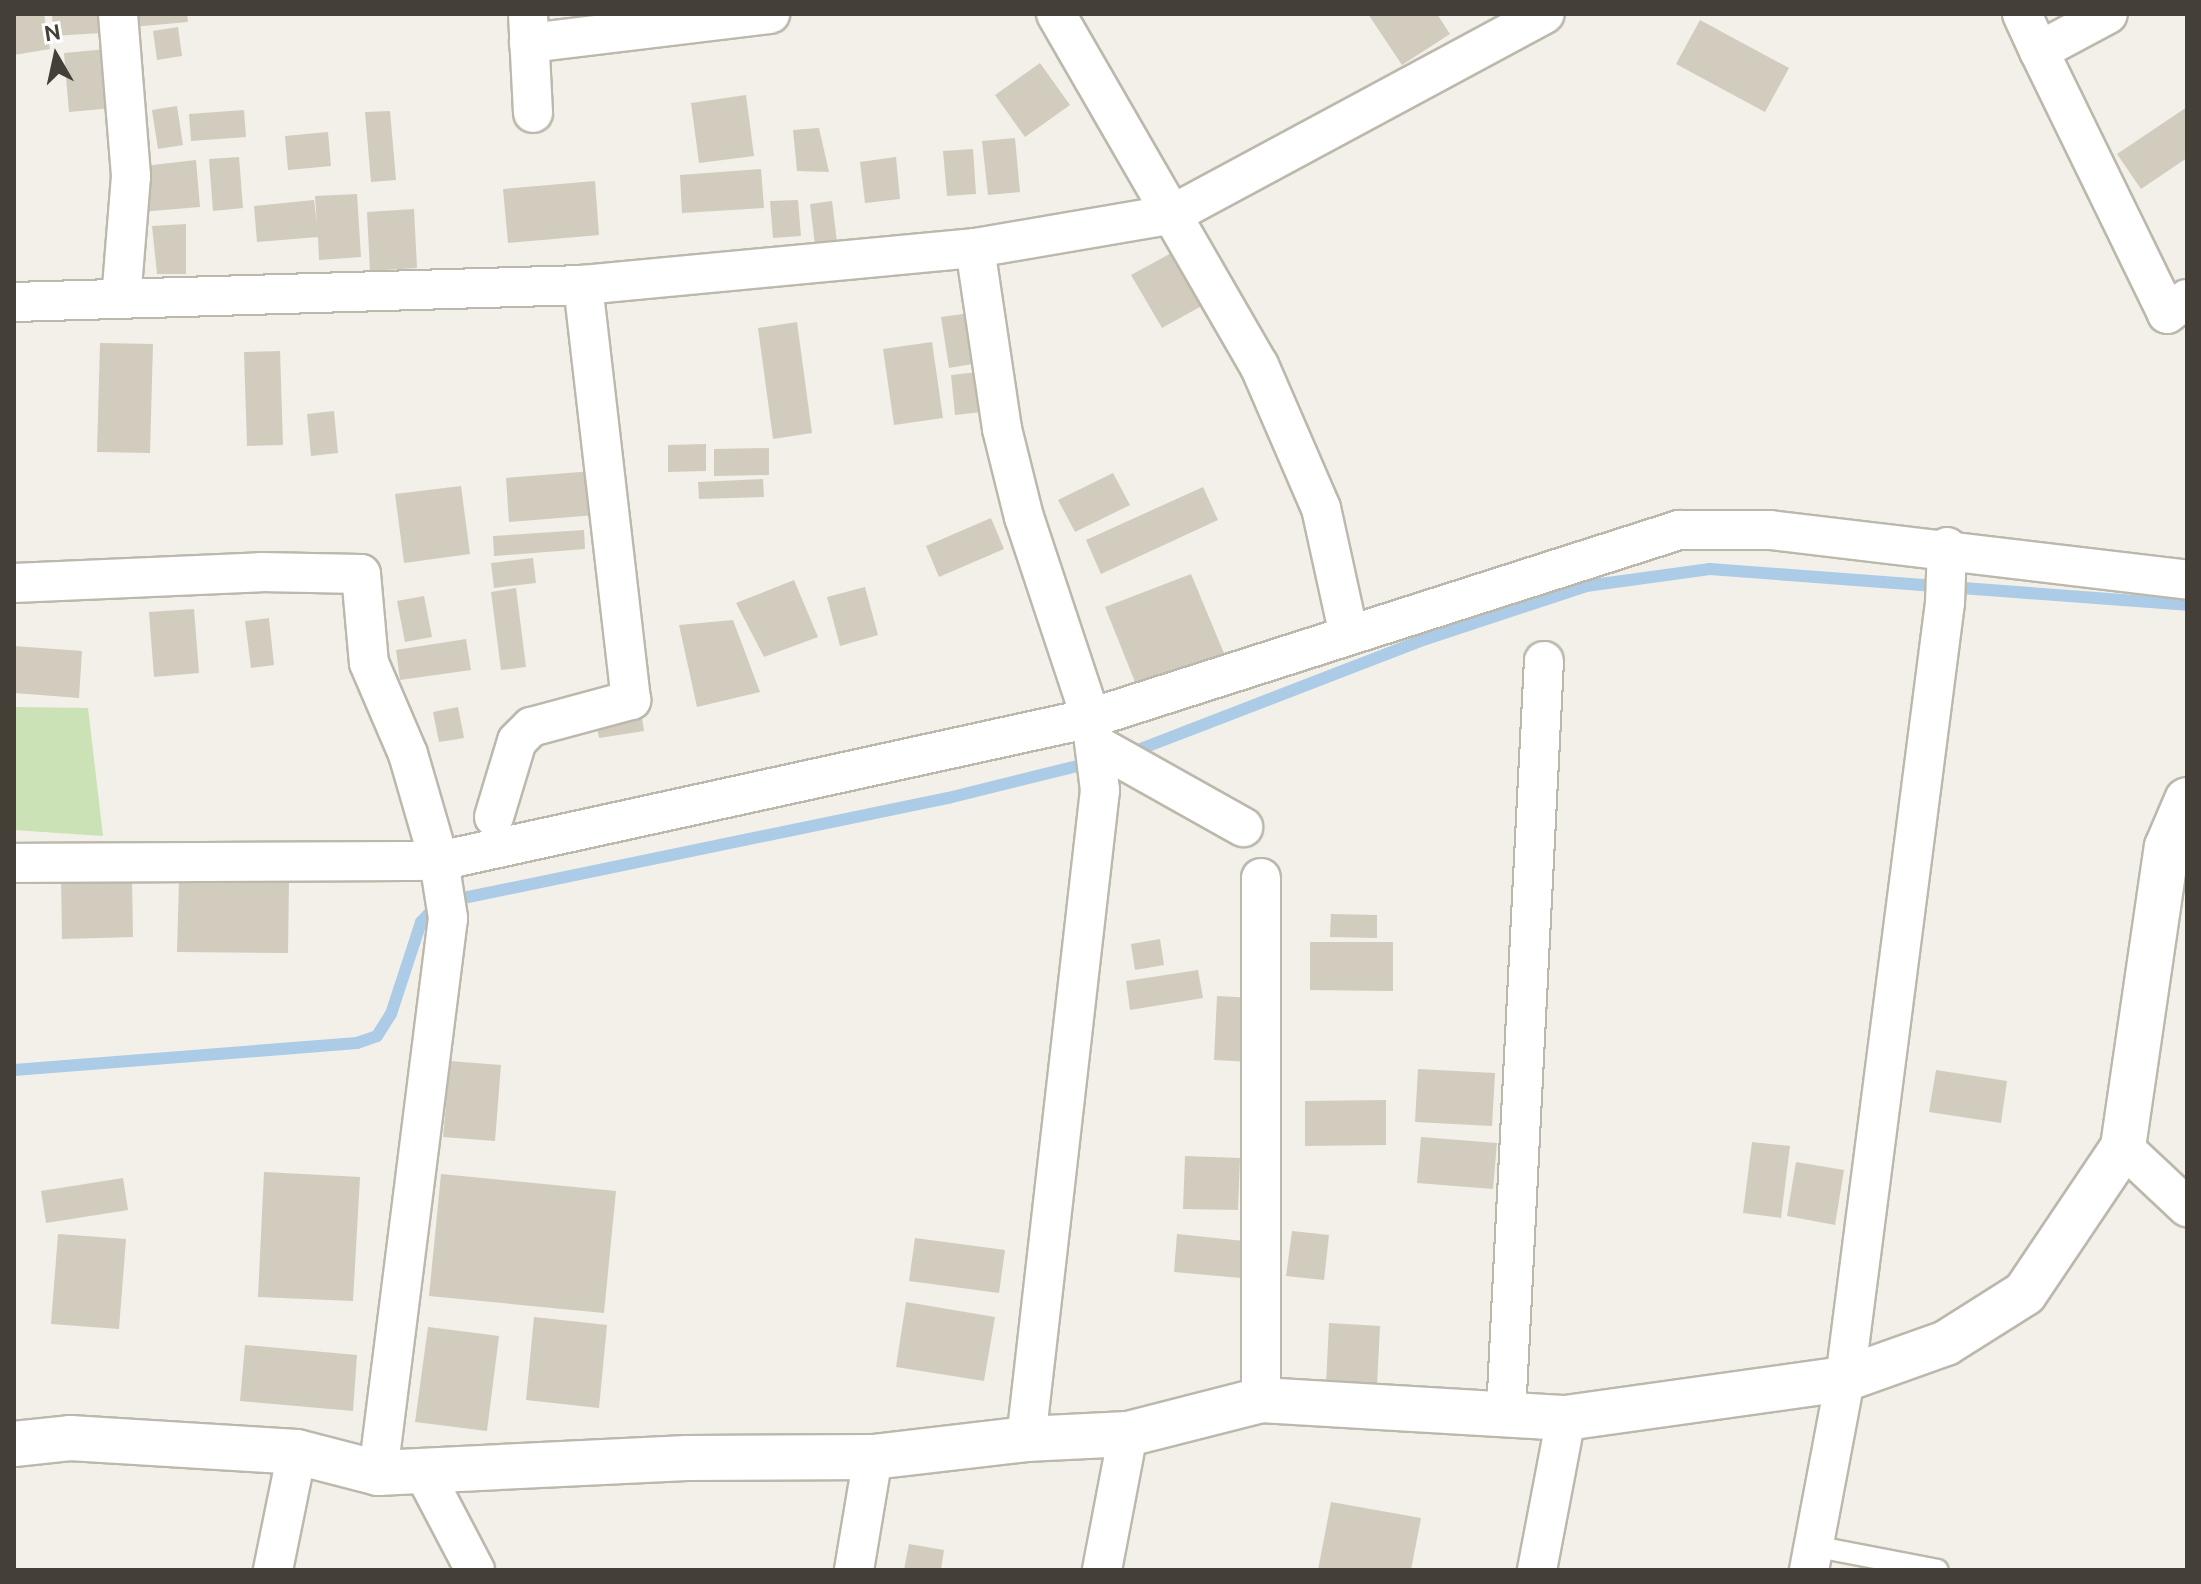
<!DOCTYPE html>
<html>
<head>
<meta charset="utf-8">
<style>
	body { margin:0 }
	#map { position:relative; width:2201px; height:1584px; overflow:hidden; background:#f2f0e8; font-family:Ubuntu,sans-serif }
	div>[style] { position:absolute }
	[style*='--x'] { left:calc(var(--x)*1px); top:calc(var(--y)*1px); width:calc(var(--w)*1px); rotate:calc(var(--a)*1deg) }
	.green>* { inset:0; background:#cbe1b6 }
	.stream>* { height:12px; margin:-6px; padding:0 6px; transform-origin:6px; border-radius:6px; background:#accbe7 }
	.building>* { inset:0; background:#d2ccbf }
	.roads { filter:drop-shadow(2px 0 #bcb8ac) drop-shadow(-2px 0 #bcb8ac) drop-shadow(0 2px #bcb8ac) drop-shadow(0 -2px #bcb8ac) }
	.service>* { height:20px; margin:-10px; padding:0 10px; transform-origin:10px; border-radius:10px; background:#fff }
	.minor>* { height:38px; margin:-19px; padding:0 19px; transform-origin:19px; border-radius:19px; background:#fff }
	.tertiary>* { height:44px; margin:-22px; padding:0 22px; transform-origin:22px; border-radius:22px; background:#fff }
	span { translate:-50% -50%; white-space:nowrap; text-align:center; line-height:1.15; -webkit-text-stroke:7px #fff; paint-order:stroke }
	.frame { position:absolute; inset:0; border:16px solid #444038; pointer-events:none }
	.north { position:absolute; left:16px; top:16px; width:80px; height:80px; -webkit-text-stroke:6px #fff; paint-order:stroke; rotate:351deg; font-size:22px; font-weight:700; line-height:32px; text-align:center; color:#444038 }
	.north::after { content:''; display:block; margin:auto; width:28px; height:36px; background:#444038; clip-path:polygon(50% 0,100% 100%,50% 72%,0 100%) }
</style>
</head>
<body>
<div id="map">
	<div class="green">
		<div style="clip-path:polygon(14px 707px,88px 708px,103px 836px,14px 830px)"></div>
	</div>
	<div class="stream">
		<div style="--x:1130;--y:753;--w:317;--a:-21.1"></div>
		<div style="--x:1426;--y:639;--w:169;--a:-18.3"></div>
		<div style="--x:1586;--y:586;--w:125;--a:-7.8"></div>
		<div style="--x:1710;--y:569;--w:478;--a:4.3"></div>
		<div style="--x:14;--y:1070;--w:344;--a:-4.5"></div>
		<div style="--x:357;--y:1043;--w:21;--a:-19"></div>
		<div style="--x:377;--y:1036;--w:26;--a:-58"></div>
		<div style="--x:391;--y:1014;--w:97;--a:-71.9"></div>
		<div style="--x:421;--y:922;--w:26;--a:-47"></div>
		<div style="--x:439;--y:903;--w:520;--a:-11.66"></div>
		<div style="--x:948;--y:798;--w:149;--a:-13.9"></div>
	</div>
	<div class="building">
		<div style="clip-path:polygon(14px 14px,44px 14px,50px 49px,14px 55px)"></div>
		<div style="clip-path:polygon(52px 14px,101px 14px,102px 33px,53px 36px)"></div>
		<div style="clip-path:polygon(131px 14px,187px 14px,188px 22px,132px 27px)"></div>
		<div style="clip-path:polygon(1368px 14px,1437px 14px,1450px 34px,1402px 65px)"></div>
		<div style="clip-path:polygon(1700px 20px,1789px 68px,1765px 112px,1676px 64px)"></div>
		<div style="clip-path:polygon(178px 27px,182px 56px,157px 60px,153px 31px)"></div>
		<div style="clip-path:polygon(107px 49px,113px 108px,69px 112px,64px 53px)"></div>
		<div style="clip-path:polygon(1040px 63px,1070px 105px,1025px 137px,995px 95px)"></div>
		<div style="clip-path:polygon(746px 95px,754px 156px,699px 163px,691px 103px)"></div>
		<div style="clip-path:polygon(177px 106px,183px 145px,158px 149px,152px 110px)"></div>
		<div style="clip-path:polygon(2187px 107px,2187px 158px,2141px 189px,2117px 154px)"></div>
		<div style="clip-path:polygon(244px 110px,246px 137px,191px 141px,189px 114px)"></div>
		<div style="clip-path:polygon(390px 111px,396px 180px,371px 182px,365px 112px)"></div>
		<div style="clip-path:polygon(819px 128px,829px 172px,797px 171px,793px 130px)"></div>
		<div style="clip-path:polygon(328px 132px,331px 166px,288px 170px,285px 136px)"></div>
		<div style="clip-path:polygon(1015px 138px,1020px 192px,988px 195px,982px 141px)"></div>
		<div style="clip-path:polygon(973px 149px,976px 194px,947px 196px,943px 151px)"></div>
		<div style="clip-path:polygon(239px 157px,243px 208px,213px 211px,209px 159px)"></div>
		<div style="clip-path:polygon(896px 157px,900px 199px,865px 203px,860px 162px)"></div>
		<div style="clip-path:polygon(196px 160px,200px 207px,140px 212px,135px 167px)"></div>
		<div style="clip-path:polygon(761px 169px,764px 208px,682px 213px,680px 175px)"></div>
		<div style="clip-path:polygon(595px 181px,599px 235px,508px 243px,503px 189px)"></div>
		<div style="clip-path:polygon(357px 194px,361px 257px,319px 260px,318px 237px,257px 242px,254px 206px,314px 200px,317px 224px,315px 196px)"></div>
		<div style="clip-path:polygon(798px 200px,801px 236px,773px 238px,770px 201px)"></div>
		<div style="clip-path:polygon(832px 201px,837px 242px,815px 245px,810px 204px)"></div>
		<div style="clip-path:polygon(414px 209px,417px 268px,370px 271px,367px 212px)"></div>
		<div style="clip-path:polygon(186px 224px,186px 274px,157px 274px,152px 226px)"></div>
		<div style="clip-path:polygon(1186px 245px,1216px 298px,1162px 328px,1131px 275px)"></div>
		<div style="clip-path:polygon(970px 313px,978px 363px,949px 368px,941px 317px)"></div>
		<div style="clip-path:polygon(797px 322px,812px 433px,773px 439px,758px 328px)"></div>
		<div style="clip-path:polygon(932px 342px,943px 418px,894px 425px,883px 349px)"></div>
		<div style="clip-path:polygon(100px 343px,153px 344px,150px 453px,97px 452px)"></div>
		<div style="clip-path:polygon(280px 351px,283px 445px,247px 446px,244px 352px)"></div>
		<div style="clip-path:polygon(978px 372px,982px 412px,955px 415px,951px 375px)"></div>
		<div style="clip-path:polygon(334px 411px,338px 453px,311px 456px,307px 414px)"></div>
		<div style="clip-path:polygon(706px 444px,706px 471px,668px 472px,668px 445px)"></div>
		<div style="clip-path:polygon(769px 448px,769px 475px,714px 476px,714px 449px)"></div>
		<div style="clip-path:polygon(593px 471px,596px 515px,509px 522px,506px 478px)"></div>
		<div style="clip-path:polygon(1113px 473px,1130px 505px,1075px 532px,1058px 500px)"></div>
		<div style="clip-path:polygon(763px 479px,764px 497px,699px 499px,698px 482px)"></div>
		<div style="clip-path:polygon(461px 486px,470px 554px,404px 563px,395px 494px)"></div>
		<div style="clip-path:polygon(1203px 487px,1218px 520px,1101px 574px,1086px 540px)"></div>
		<div style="clip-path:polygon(991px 518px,1004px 549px,939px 577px,926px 546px)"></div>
		<div style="clip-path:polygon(584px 530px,585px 549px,494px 556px,493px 536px)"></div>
		<div style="clip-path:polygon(533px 558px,536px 583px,494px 588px,491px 563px)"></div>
		<div style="clip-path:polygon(1191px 574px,1226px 658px,1139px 692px,1105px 607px)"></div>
		<div style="clip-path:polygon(794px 580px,818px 637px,764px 657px,736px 603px)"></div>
		<div style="clip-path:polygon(865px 587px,878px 635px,840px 646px,827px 597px)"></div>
		<div style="clip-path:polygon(516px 588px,526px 667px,501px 670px,491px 592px)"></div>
		<div style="clip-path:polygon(424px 596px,432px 637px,405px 642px,397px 601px)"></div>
		<div style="clip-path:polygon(194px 609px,199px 673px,154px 677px,149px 612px)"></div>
		<div style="clip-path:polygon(269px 618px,274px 665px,251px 668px,245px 621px)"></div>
		<div style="clip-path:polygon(733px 620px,760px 692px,697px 707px,679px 625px)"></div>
		<div style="clip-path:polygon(466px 639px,471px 670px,400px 680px,396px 650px)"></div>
		<div style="clip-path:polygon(14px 646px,82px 651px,79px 698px,14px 693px)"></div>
		<div style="clip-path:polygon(640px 704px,644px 731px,599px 738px,594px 711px)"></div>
		<div style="clip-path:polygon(458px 707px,464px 738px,439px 742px,433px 712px)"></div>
		<div style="clip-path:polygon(132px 878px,133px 937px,62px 939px,61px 879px)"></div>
		<div style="clip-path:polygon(179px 880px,289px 881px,288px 953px,177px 952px)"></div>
		<div style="clip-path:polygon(1331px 914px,1377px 915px,1377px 938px,1330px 937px)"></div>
		<div style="clip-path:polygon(1160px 939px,1164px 965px,1135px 970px,1131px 944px)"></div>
		<div style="clip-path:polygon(1310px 942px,1393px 942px,1393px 991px,1310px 990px)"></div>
		<div style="clip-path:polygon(1198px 970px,1203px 998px,1130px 1010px,1126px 981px)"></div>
		<div style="clip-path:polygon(1217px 996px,1255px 998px,1252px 1062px,1214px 1060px)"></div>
		<div style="clip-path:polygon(450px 1061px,501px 1065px,495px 1141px,443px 1137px)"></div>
		<div style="clip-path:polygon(1418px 1069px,1495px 1073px,1492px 1126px,1415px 1122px)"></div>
		<div style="clip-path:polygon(1936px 1070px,2007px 1081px,2001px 1123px,1929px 1112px)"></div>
		<div style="clip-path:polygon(1386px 1100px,1386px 1145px,1305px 1146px,1305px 1101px)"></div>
		<div style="clip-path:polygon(1421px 1137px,1497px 1143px,1493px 1189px,1417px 1183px)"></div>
		<div style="clip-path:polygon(1752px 1142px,1790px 1146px,1781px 1218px,1743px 1213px)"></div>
		<div style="clip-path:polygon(1185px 1156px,1240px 1158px,1238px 1210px,1183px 1209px)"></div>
		<div style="clip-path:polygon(1796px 1162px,1844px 1170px,1835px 1225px,1787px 1216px)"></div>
		<div style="clip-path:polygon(264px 1172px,360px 1177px,353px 1301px,258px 1297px)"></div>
		<div style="clip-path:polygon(441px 1174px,616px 1191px,604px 1313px,429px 1296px)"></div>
		<div style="clip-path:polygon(123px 1178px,128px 1210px,46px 1223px,41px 1191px)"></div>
		<div style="clip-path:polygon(1292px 1231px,1329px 1235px,1324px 1280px,1286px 1276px)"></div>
		<div style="clip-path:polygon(58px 1234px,126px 1239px,119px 1329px,51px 1324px)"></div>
		<div style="clip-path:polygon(1177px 1234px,1244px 1241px,1241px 1278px,1174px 1272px)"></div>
		<div style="clip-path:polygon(915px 1238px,1005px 1250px,999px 1293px,909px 1281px)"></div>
		<div style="clip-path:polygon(906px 1302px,995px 1317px,984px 1381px,896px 1367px)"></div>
		<div style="clip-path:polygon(534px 1317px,607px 1325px,599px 1408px,526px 1400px)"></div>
		<div style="clip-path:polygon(1329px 1323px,1380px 1326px,1377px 1386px,1326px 1384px)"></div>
		<div style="clip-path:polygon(428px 1327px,499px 1336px,487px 1431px,415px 1422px)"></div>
		<div style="clip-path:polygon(245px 1345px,357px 1355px,353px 1411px,240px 1401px)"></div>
		<div style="clip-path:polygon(1331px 1502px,1421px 1518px,1411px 1570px,1318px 1570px)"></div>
		<div style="clip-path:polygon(909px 1544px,944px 1550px,941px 1570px,904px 1570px)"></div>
	</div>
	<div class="roads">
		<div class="service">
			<div style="--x:1813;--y:1546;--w:127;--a:10.9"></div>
		</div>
		<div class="minor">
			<div style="--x:118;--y:14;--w:163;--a:85.4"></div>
			<div style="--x:131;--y:176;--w:123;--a:94.6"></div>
			<div style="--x:528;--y:14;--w:99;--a:87.1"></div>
			<div style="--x:1056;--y:14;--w:405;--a:60"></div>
			<div style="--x:1259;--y:365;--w:156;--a:66.6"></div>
			<div style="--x:1321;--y:508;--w:130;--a:77.6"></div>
			<div style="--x:2022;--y:14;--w:41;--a:65.3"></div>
			<div style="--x:2039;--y:51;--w:78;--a:-28.2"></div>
			<div style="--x:529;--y:43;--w:243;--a:-6.9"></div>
			<div style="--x:2039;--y:51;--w:292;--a:64"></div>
			<div style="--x:2167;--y:314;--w:25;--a:-37"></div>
			<div style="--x:975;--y:248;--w:183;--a:81.5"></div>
			<div style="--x:1002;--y:429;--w:91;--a:76"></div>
			<div style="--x:1024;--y:517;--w:212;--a:71.6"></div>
			<div style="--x:1091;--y:718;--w:73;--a:82.9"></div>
			<div style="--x:1100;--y:790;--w:653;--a:96.5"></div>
			<div style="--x:14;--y:302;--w:569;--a:-1.71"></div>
			<div style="--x:583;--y:285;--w:394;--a:-5.4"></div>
			<div style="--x:975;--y:248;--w:201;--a:-9.7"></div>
			<div style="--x:1173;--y:214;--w:422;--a:-28.3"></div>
			<div style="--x:14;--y:583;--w:247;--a:-2.5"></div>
			<div style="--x:261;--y:572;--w:100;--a:1.1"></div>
			<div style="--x:361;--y:574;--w:89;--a:84.9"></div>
			<div style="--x:369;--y:663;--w:99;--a:66.8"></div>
			<div style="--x:408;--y:754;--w:111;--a:73.8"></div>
			<div style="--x:439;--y:861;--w:58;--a:81"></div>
			<div style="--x:448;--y:918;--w:559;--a:97.19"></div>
			<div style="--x:1095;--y:744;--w:170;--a:29.3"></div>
			<div style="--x:494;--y:817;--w:79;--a:-73.2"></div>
			<div style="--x:517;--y:741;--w:20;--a:-45"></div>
			<div style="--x:531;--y:727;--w:104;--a:-15.1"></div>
			<div style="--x:631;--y:700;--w:418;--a:-96.6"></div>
			<div style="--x:14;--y:863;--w:425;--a:-0.3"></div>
			<div style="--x:439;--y:861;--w:667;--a:-12.37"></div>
			<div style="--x:1091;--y:718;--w:617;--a:-17.73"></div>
			<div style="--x:1679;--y:530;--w:91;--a:0"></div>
			<div style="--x:1770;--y:530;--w:420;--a:6.8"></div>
			<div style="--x:2123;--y:1147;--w:88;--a:43.2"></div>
			<div style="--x:1261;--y:1400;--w:522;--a:-90"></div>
			<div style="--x:1506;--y:1413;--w:753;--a:-87.11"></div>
			<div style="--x:423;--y:1471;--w:112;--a:62.3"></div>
			<div style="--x:273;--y:1570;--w:120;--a:-78.5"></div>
			<div style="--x:854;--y:1570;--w:115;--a:-80.5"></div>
			<div style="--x:1102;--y:1570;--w:138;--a:-79.2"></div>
			<div style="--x:1537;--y:1570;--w:155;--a:-79.2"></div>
			<div style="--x:1809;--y:1570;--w:194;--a:-79.3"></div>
			<div style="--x:1845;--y:1379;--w:782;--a:-82.66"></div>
			<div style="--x:1945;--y:603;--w:56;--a:-88"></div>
		</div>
		<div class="tertiary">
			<div style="--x:14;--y:1444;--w:56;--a:-6.1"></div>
			<div style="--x:70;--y:1438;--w:227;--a:3.5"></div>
			<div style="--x:297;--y:1452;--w:84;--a:14.5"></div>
			<div style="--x:378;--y:1473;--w:309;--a:-2.8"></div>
			<div style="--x:687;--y:1458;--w:186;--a:-0.3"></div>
			<div style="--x:873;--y:1457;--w:154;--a:-6.7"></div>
			<div style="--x:1026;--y:1439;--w:102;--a:-2.8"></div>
			<div style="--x:1128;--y:1434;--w:137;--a:-14.3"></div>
			<div style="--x:1261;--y:1400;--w:306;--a:3.4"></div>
			<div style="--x:1566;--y:1418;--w:282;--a:-8"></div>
			<div style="--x:1845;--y:1379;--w:107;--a:-19.6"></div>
			<div style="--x:1946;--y:1343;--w:93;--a:-32.3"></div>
			<div style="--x:2025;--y:1293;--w:176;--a:-56.1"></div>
			<div style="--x:2123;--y:1147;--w:303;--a:-81.7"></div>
			<div style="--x:2167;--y:847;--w:51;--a:-66.9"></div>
		</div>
	</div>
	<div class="frame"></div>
	<div class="north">N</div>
</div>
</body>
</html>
